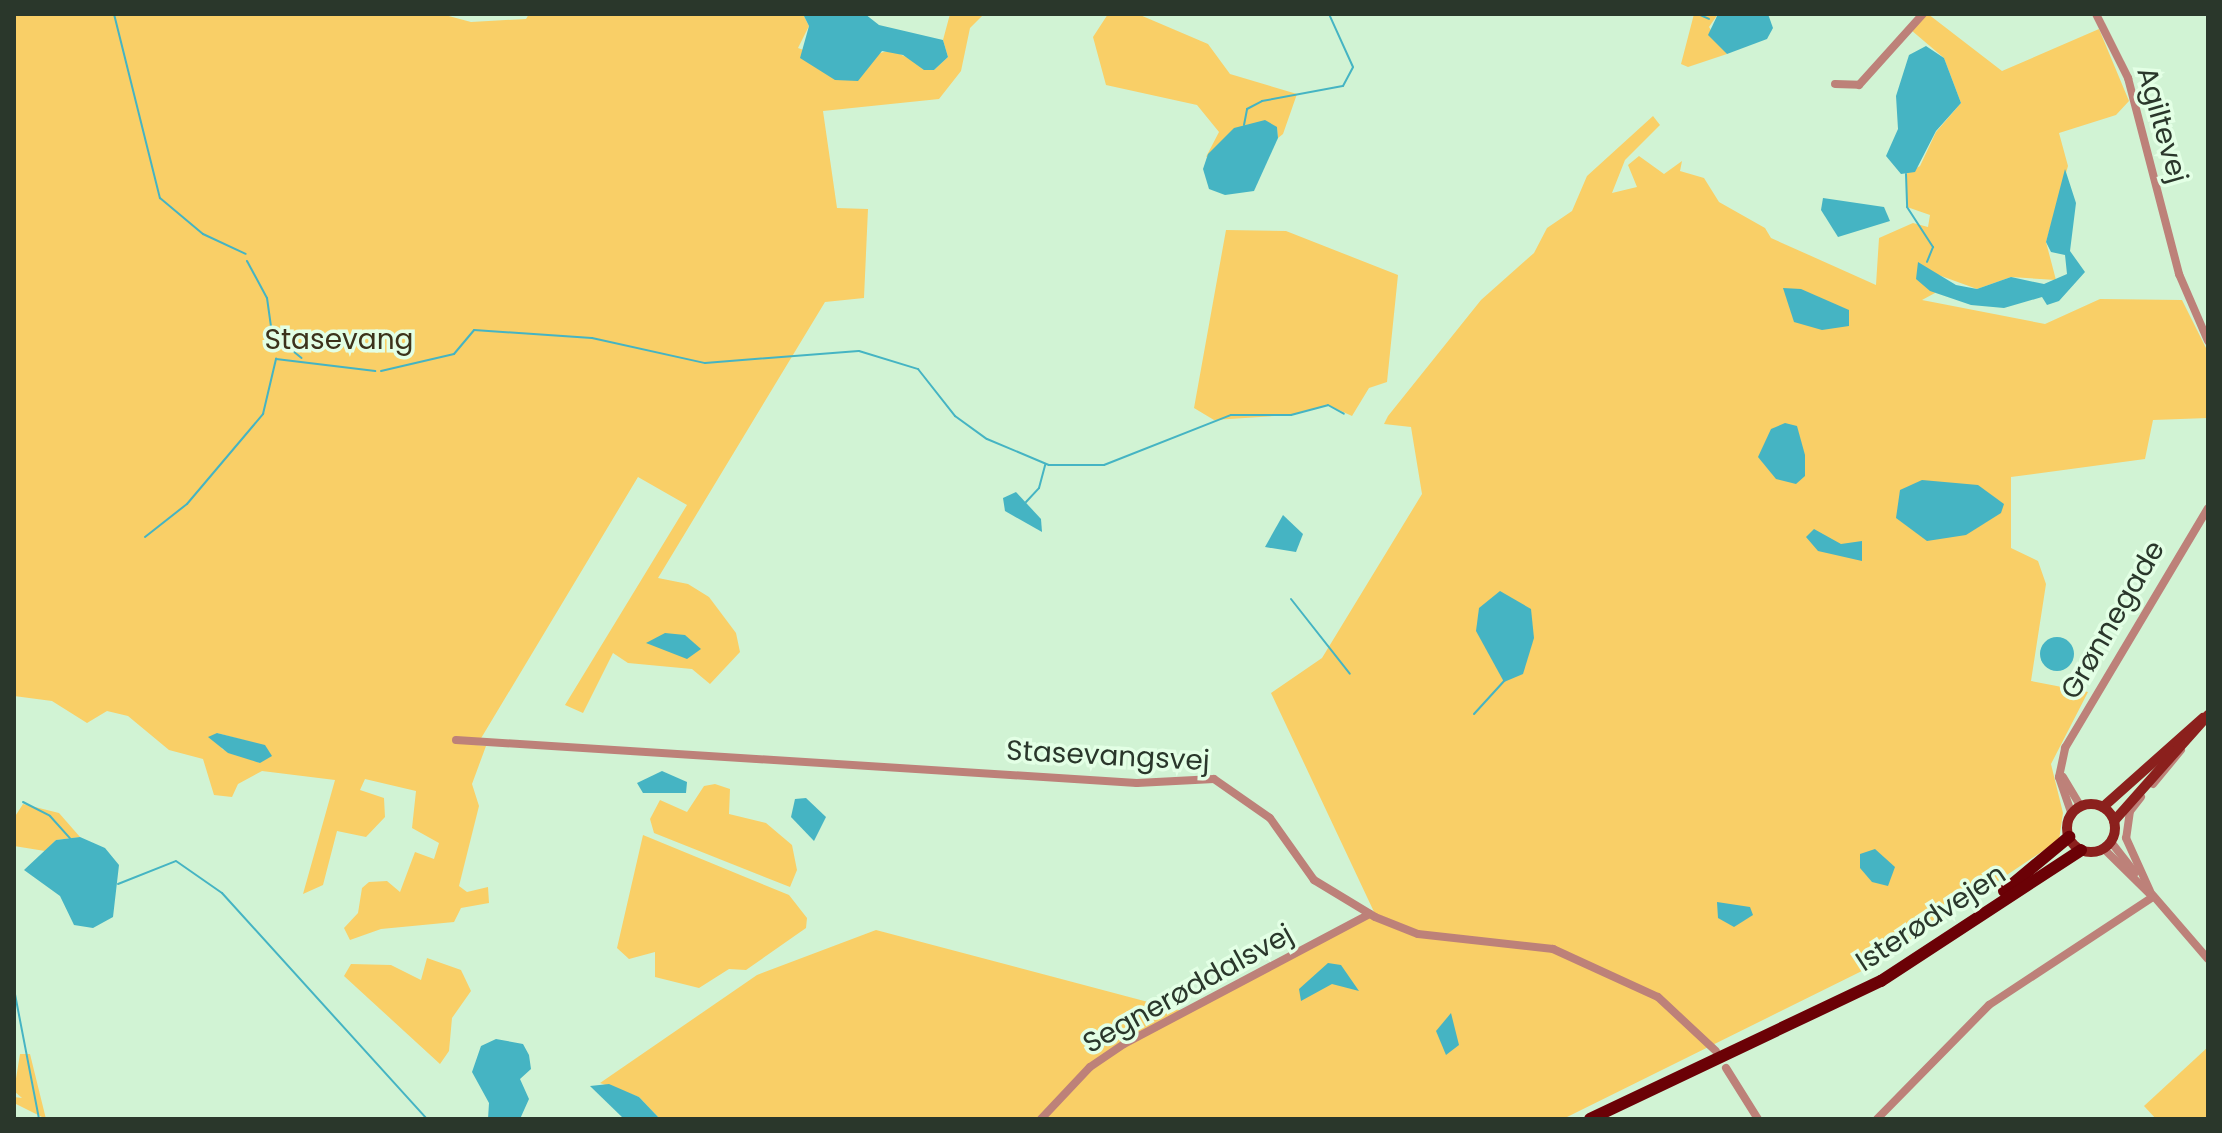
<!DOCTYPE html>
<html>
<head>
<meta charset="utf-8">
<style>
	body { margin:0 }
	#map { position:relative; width:2222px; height:1133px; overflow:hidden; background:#d1f3d4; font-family:Poppins,sans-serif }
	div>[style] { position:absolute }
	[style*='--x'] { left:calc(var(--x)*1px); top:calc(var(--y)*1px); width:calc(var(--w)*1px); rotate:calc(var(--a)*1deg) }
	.green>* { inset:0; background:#f9cf67 }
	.water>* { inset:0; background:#45b4c3 }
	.round { border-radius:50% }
	.stream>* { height:2px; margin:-1px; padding:0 1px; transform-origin:1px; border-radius:1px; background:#45b4c3 }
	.minor>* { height:8px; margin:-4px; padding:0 4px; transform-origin:4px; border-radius:4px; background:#bd8179 }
	.major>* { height:10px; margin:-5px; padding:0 5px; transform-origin:5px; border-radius:5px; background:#8b201d }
	.major>.ring { margin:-5px; padding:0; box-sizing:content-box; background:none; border:10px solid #8b201d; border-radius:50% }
	.highway>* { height:12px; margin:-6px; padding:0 6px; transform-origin:6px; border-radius:6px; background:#6b0106 }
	span { translate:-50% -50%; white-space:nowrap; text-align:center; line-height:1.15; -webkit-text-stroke:7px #e3ffe5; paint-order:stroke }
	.street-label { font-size:28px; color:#2a372b }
	.park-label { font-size:28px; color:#3c321b }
	.frame { position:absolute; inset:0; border:16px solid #2a372b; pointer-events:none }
</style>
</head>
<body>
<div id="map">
	<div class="green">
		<div style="clip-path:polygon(evenodd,14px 14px,445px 15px,471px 22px,526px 19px,529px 14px,803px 14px,809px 26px,798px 48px,865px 72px,877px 54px,891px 50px,934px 70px,948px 57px,943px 40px,950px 14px,984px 14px,970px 28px,961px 71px,939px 99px,823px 111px,837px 208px,868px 209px,864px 298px,825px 302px,658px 578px,688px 584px,709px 597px,736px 633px,740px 652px,710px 684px,692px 669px,628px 663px,613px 653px,583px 713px,565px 705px,687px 505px,638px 477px,477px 745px,486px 746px,472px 784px,479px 806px,459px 886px,467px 892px,488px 887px,489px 903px,461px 908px,454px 922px,381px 929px,350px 940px,344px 928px,358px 913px,362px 888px,369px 882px,387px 881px,400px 892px,415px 852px,434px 859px,439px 843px,412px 828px,416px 791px,365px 779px,360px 790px,384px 798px,385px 817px,366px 837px,337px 831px,323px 885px,303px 894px,335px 780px,262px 771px,238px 784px,232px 797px,214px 795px,203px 759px,169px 750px,128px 716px,107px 711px,87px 723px,52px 701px,14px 696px,14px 14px,217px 733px,265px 746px,260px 763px,222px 749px,217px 733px)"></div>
		<div style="clip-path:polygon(1108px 14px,1140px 15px,1208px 44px,1230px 74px,1297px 94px,1283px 134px,1278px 138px,1277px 127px,1206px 157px,1219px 132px,1197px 105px,1106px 85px,1093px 37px)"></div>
		<div style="clip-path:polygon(1694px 14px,1718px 14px,1709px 27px,1727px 54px,1688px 67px,1681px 64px)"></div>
		<div style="clip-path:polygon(1928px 14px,2002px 71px,2099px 29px,2129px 101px,2116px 115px,2059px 133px,2068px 166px,2046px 242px,2056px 280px,2011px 277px,1977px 289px,1933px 273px,1935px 293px,1922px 300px,2045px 324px,2100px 299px,2182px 300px,2208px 352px,2208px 418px,2153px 420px,2145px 459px,2011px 477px,2011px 548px,2038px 561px,2046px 584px,2031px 681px,2088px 692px,2051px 764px,2063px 813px,2059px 840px,1870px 967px,1563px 1119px,660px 1119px,639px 1097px,600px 1083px,757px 975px,876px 930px,1182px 1011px,1375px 914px,1271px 693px,1322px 658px,1422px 494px,1411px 427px,1384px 424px,1388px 416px,1481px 300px,1534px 253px,1547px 228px,1572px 211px,1587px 176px,1653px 116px,1660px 125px,1625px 160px,1612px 193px,1637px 187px,1628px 165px,1639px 156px,1664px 174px,1682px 161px,1680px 171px,1704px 178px,1719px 202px,1765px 228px,1771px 238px,1876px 285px,1879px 238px,1913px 223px,1928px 227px,1930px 215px,1907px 207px,1906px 174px,1920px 166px,1936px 132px,1961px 103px,1944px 58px,1911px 30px)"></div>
		<div style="clip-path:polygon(1226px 230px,1286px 231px,1398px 275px,1387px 382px,1369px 388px,1352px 416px,1328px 405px,1291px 415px,1214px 420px,1194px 408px)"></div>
		<div style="clip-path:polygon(715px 784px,730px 789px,729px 814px,766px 823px,792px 845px,797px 870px,790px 887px,654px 833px,650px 819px,660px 800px,687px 812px,704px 786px)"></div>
		<div style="clip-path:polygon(23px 804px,59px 813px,80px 837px,56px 840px,45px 851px,14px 846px,14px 818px)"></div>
		<div style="clip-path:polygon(643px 835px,789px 895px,807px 918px,806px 928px,746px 970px,729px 969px,699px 988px,655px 977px,655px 952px,629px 959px,617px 948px)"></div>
		<div style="clip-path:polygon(427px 958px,461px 970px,471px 991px,452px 1018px,449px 1051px,440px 1064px,344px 976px,351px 964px,391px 965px,421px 980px)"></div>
		<div style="clip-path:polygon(2208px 1047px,2208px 1119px,2156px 1119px,2144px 1106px)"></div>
		<div style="clip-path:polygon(20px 1054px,30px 1054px,46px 1119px,14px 1103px,14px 1097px,22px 1098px,14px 1091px)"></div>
	</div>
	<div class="water">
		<div style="clip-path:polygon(803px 14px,865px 14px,879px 25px,943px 40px,948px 57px,934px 70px,924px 70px,903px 55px,882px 51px,858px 81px,835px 80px,800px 58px,809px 26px)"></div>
		<div style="clip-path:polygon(1718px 14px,1768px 14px,1773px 28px,1767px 39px,1727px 54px,1708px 35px)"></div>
		<div style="clip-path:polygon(1926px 46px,1944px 58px,1961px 103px,1936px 131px,1915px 172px,1901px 174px,1886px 156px,1898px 129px,1896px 96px,1909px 55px)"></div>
		<div style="clip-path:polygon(1265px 120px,1277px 127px,1278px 138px,1254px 191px,1225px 195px,1209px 189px,1203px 169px,1208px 154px,1234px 128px)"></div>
		<div style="clip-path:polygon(2065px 169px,2076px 203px,2070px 251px,2085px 272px,2059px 301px,2047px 305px,2042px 297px,2004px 308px,1971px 305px,1930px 291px,1916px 279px,1918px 262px,1956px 285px,1977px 289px,2011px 277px,2044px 284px,2067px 274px,2065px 255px,2051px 252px,2046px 242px)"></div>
		<div style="clip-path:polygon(1823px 198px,1884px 207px,1890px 221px,1838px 237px,1821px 210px)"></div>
		<div style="clip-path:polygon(1783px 288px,1801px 289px,1849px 310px,1849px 326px,1822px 330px,1794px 322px)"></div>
		<div style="clip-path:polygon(1785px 423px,1797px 426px,1805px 455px,1805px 476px,1796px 484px,1776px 479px,1758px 457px,1771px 429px)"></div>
		<div style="clip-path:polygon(1922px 480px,1978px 485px,2004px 504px,2001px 513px,1966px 535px,1927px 541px,1896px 518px,1900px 490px)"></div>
		<div style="clip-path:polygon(1016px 492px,1041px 519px,1042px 532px,1005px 511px,1003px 498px)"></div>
		<div style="clip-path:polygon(1283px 515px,1303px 534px,1296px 552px,1265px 547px)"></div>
		<div style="clip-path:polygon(1814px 529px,1841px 544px,1862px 541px,1862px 561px,1818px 551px,1806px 537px)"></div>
		<div style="clip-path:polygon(1500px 591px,1531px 609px,1534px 638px,1523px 674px,1504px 682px,1476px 631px,1479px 608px)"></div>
		<div style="clip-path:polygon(665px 633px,685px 635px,701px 649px,687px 659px,646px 643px)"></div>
		<div class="round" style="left:2040px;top:637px;width:34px;height:34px"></div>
		<div style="clip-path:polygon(217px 733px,265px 745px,272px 756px,260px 763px,228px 753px,208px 737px)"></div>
		<div style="clip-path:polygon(662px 771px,687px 782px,686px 793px,643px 793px,637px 783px)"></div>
		<div style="clip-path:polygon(806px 798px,826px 817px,814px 841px,791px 817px,795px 799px)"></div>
		<div style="clip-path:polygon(80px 837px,105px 848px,119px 865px,113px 917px,93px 928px,74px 925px,60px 896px,24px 870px,56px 840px)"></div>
		<div style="clip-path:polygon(1875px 849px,1895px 867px,1888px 886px,1872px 882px,1860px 868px,1860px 854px)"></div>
		<div style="clip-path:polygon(1717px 902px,1750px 907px,1753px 915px,1734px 927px,1718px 918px)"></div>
		<div style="clip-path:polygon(1328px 963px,1341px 965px,1359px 991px,1332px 984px,1301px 1001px,1299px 989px)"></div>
		<div style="clip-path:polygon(1451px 1013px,1459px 1045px,1446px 1055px,1436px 1031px)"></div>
		<div style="clip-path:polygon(496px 1039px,523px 1044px,529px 1055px,531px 1069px,520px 1079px,529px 1099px,520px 1119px,488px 1119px,489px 1103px,472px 1072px,481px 1046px)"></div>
		<div style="clip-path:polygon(609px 1084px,639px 1097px,660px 1119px,624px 1119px,590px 1086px)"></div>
	</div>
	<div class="stream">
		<div style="--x:114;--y:14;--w:190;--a:76"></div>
		<div style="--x:160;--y:198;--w:56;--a:39.9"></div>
		<div style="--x:203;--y:234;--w:47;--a:24.9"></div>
		<div style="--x:1698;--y:14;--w:12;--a:24"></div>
		<div style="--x:1244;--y:125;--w:16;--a:-79"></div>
		<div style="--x:1247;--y:109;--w:17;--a:-28"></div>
		<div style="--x:1262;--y:101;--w:82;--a:-10.5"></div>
		<div style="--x:1343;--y:86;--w:21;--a:-62"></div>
		<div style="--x:1353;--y:67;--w:58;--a:-114.4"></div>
		<div style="--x:1906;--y:174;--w:33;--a:88"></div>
		<div style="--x:1907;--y:207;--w:48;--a:57"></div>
		<div style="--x:1933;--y:247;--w:16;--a:112"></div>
		<div style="--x:247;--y:261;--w:42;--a:61.6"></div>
		<div style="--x:267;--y:298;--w:36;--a:82"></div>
		<div style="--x:272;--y:334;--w:38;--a:39"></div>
		<div style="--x:381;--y:371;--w:75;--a:-13.1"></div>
		<div style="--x:454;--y:354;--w:31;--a:-50"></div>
		<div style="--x:474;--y:330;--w:118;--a:3.9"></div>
		<div style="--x:592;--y:338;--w:116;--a:12.5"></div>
		<div style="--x:705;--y:363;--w:154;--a:-4.5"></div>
		<div style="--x:859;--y:351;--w:62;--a:17"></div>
		<div style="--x:918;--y:369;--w:60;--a:51.8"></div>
		<div style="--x:955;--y:416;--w:39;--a:36"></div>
		<div style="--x:987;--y:439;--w:67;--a:22.8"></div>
		<div style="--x:1049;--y:465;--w:55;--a:0"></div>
		<div style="--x:1104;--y:465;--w:136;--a:-21.5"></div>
		<div style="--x:1231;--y:415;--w:60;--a:0"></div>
		<div style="--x:1291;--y:415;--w:38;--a:-15"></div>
		<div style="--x:1328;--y:405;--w:18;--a:29"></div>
		<div style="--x:1026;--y:502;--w:19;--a:-47"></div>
		<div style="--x:1039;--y:488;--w:24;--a:-75"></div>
		<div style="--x:145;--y:537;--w:53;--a:-38.2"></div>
		<div style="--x:187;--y:504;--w:118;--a:-49.8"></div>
		<div style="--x:263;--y:414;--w:57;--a:-76.7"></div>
		<div style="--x:276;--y:359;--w:100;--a:6.9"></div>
		<div style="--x:1291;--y:599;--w:95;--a:51.8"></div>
		<div style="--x:1474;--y:714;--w:46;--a:-47.6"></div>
		<div style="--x:23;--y:802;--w:30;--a:27"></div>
		<div style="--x:50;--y:816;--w:30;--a:48"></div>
		<div style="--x:118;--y:884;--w:62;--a:-21.6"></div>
		<div style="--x:176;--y:861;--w:56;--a:34.8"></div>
		<div style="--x:222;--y:893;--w:305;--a:47.8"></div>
		<div style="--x:14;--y:989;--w:132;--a:79.1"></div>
	</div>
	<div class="minor">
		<div style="--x:2096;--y:14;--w:72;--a:63.4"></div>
		<div style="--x:2128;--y:78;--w:203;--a:75.4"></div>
		<div style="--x:2179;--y:274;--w:73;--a:66.6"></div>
		<div style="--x:1835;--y:84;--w:24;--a:2"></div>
		<div style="--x:1859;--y:85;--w:96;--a:-48"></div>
		<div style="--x:456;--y:740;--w:682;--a:3.61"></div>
		<div style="--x:1137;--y:783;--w:77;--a:-3"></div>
		<div style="--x:1214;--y:779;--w:68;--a:34.9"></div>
		<div style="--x:1270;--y:818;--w:76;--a:54.6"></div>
		<div style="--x:1314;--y:880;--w:71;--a:31.2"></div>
		<div style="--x:1375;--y:917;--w:46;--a:21.6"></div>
		<div style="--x:1418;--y:934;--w:136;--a:6.3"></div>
		<div style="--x:1553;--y:949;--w:115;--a:24.6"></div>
		<div style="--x:1658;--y:997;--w:79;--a:43"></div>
		<div style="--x:2063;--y:777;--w:35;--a:59"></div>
		<div style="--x:2153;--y:784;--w:44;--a:-50.5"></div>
		<div style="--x:2141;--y:797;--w:18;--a:128"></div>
		<div style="--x:2130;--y:811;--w:27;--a:98"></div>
		<div style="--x:2126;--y:838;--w:58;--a:65.6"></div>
		<div style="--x:2072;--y:815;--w:40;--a:-108.9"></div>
		<div style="--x:2059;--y:777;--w:30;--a:-78"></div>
		<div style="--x:2065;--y:748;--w:279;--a:-59.2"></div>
		<div style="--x:2111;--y:842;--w:39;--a:52"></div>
		<div style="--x:2104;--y:849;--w:64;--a:44.4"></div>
		<div style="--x:2151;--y:893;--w:87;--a:49.2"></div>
		<div style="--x:1726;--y:1068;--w:60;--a:57.9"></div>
		<div style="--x:1041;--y:1119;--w:71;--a:-46.7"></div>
		<div style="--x:1090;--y:1067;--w:41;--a:-34.1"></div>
		<div style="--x:1124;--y:1044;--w:278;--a:-27.9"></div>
		<div style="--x:1877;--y:1119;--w:160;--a:-45.5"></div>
		<div style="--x:1989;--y:1005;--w:196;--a:-33.4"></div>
	</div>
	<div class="major">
		<div class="ring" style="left:2067px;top:804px;width:38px;height:38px"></div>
		<div style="--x:2103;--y:807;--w:134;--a:-41.7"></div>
		<div style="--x:2114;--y:821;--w:142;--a:-48.4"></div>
	</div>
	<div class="highway">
		<div style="--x:2004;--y:891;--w:85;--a:-39.7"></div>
		<div style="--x:1590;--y:1119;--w:322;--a:-25.4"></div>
		<div style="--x:1881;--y:981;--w:239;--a:-33.2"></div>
	</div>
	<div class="street-label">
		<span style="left:2162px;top:125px;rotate:74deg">Agiltevej</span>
		<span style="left:2113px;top:620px;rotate:-60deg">Grønnegade</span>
		<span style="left:1108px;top:756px;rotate:3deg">Stasevangsvej</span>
		<span style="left:1931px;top:918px;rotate:-33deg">Isterødvejen</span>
		<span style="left:1188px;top:989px;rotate:-29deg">Segnerøddalsvej</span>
	</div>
	<div class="park-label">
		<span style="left:339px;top:340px">Stasevang</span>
	</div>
	<div class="frame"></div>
</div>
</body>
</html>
